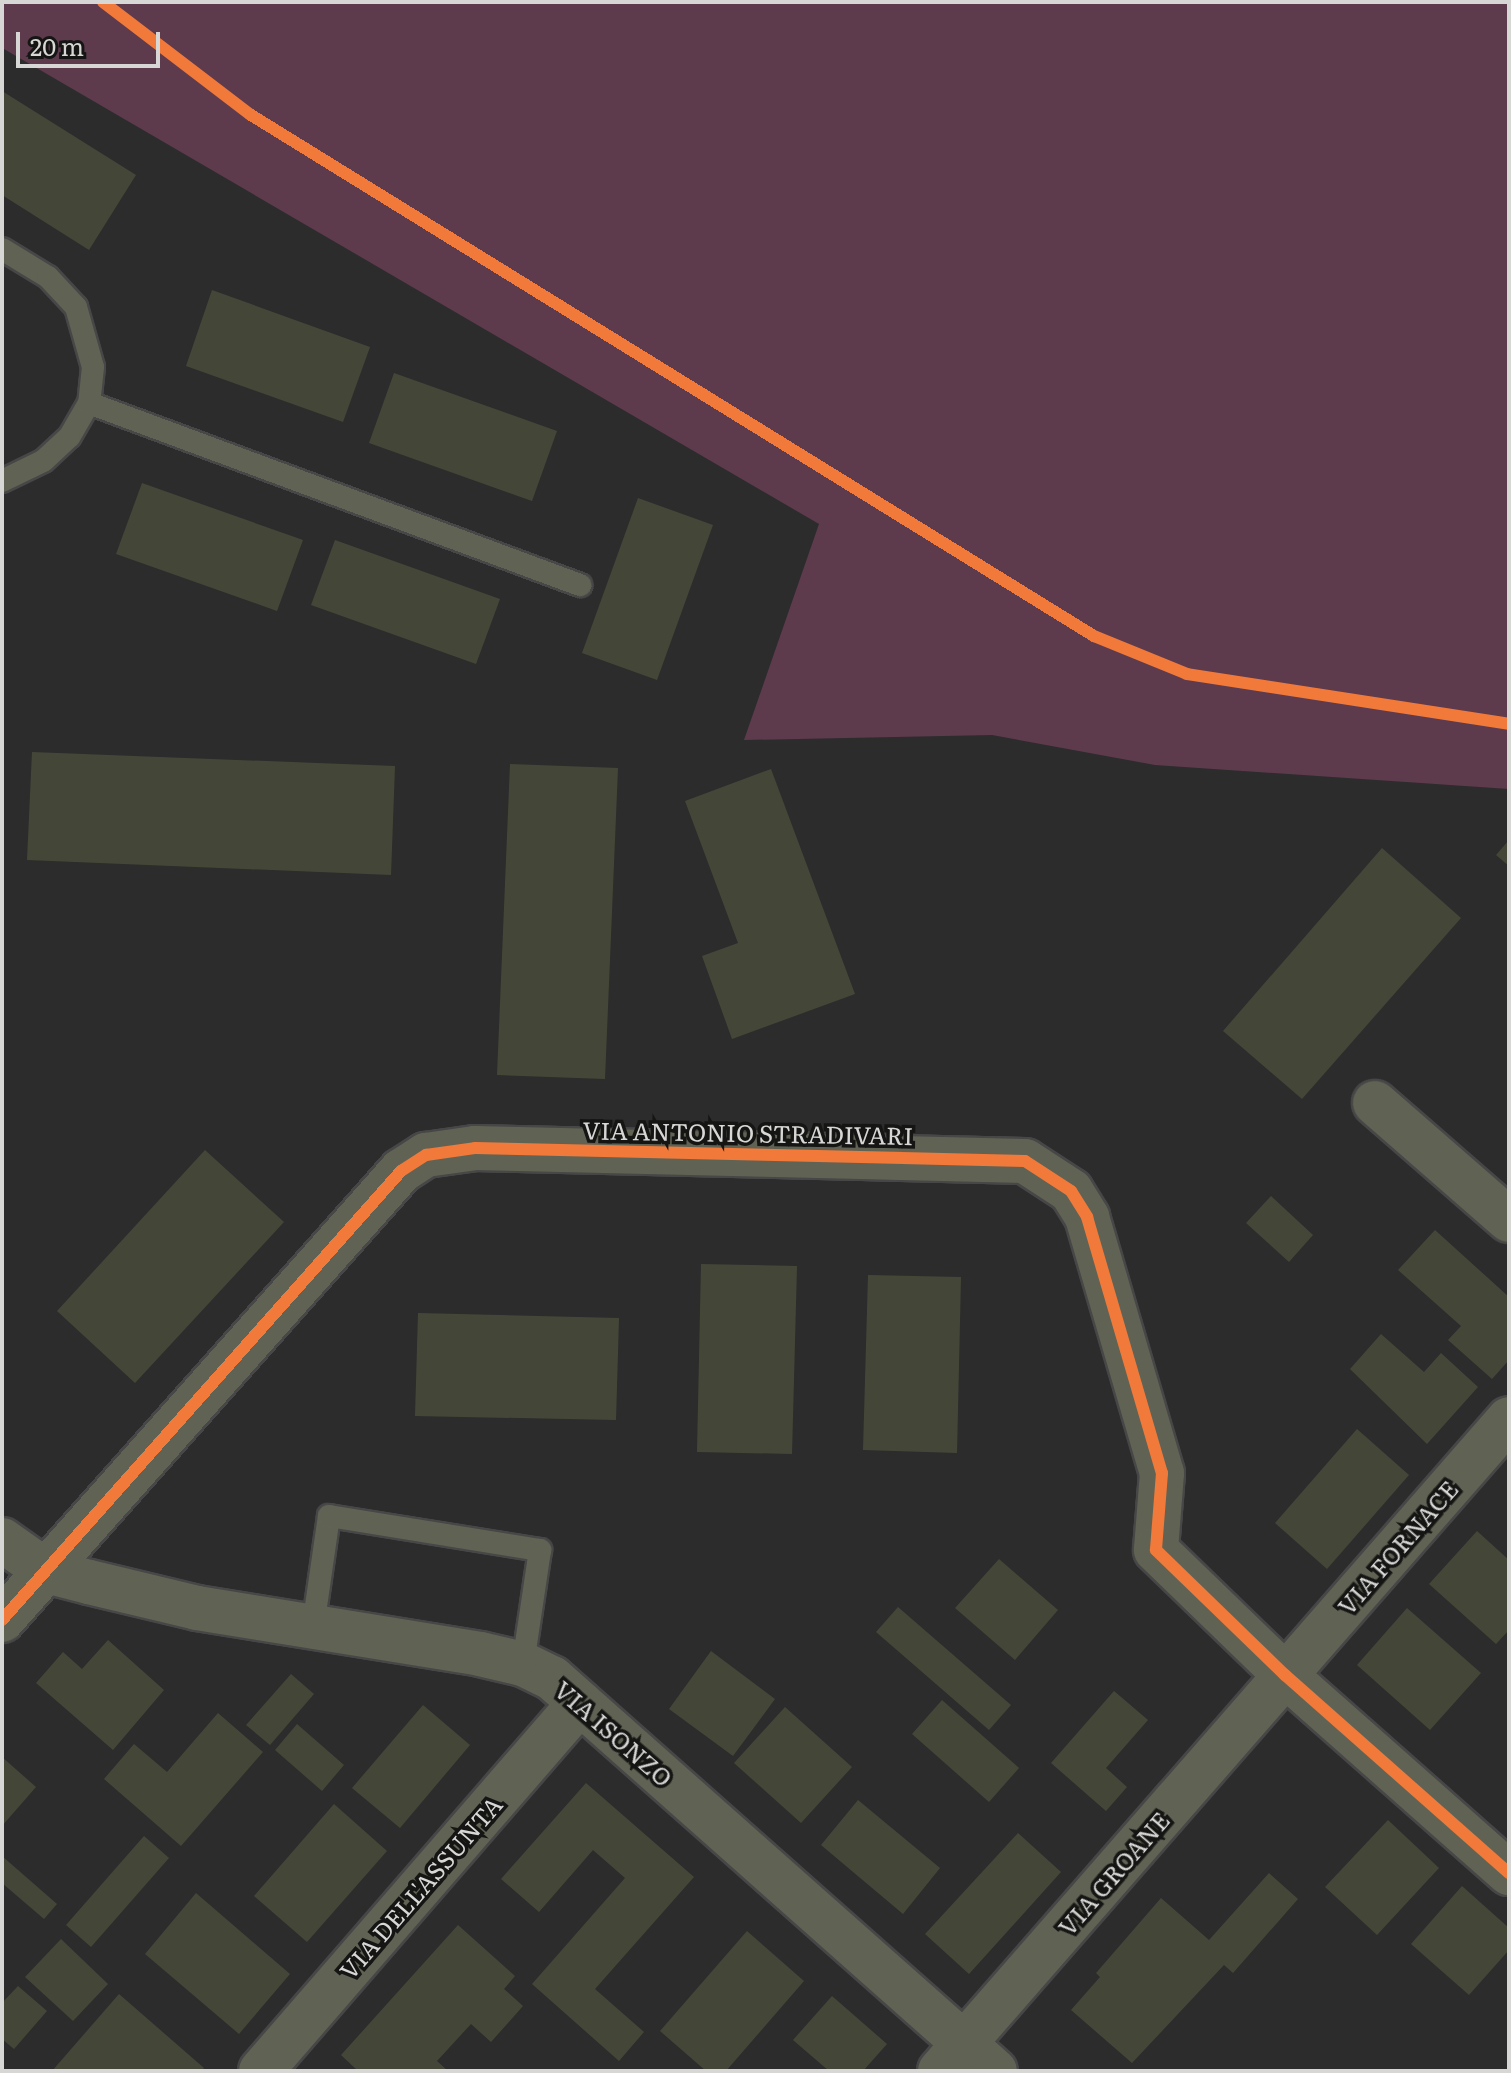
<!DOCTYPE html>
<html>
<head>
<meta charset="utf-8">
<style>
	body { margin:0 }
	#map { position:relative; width:1511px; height:2073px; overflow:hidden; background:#2c2c2c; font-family:Literata,serif }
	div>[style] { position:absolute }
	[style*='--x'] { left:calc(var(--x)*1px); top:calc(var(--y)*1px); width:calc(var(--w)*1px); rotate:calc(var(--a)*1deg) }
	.green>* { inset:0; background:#5e3a4d }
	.building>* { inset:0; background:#444738 }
	.roads { filter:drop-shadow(2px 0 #474747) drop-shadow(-2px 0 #474747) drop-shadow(0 2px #474747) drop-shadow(0 -2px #474747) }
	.service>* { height:22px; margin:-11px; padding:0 11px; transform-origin:11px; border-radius:11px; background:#606354 }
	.minor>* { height:44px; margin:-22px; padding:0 22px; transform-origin:22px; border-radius:22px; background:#606354 }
	.cycleway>* { height:12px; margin:-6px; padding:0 6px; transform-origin:6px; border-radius:6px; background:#f17a3a }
	span { translate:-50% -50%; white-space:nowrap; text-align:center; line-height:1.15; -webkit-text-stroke:7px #151614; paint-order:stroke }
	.street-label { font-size:24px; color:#d7d7d5 }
	.frame { position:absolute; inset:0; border:4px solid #d7d7d5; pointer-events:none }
	.scale { position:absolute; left:16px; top:32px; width:144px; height:36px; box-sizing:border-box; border:4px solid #d7d7d5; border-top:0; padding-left:10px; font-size:24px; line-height:28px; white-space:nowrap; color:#d7d7d5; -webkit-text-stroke:6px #151614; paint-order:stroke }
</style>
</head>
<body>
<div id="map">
	<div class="green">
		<div style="clip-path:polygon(2px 2px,1509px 2px,1509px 789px,1155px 765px,992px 735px,744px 740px,819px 524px,4px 49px)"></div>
	</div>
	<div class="building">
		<div style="clip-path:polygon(2px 91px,136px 175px,89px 250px,2px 195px)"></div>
		<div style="clip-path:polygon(212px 290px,370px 347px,343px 422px,186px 366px)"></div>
		<div style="clip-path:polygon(394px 373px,557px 431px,532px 501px,369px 443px)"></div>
		<div style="clip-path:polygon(142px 483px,303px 540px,277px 611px,116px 554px)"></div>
		<div style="clip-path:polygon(638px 498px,713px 525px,657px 680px,582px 653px)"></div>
		<div style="clip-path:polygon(335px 540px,500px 599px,476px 664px,311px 605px)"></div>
		<div style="clip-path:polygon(32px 752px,395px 766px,391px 875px,27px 860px)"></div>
		<div style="clip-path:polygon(510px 764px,618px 768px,605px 1079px,497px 1075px)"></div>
		<div style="clip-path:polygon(771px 769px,855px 994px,732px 1039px,702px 956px,738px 943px,685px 801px)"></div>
		<div style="clip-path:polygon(1509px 840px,1509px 866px,1496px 855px)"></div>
		<div style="clip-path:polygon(1382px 848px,1461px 918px,1302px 1099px,1223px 1031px)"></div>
		<div style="clip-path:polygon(205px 1150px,284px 1222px,135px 1383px,57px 1311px)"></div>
		<div style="clip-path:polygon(1271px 1196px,1313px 1235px,1289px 1262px,1246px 1223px)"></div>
		<div style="clip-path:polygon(1435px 1230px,1509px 1297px,1509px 1360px,1492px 1379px,1448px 1340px,1461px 1326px,1398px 1270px)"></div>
		<div style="clip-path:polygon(701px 1264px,797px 1266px,792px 1454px,697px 1452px)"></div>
		<div style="clip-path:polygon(868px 1275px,961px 1277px,957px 1453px,863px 1450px)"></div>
		<div style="clip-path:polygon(418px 1313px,619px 1318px,616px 1420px,415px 1416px)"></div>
		<div style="clip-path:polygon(1381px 1334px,1424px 1372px,1441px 1353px,1478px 1387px,1427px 1444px,1350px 1369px)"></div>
		<div style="clip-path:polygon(1357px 1429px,1409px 1475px,1327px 1569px,1275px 1523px)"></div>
		<div style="clip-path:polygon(1477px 1531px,1509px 1560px,1509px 1630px,1496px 1644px,1429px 1584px)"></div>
		<div style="clip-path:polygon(999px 1559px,1058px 1610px,1015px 1660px,955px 1608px)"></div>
		<div style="clip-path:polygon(898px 1607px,1011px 1705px,989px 1730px,876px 1632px)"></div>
		<div style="clip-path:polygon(1407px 1608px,1481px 1673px,1430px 1730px,1357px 1665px)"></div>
		<div style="clip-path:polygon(108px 1640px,164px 1690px,113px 1750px,36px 1683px,63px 1652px,82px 1669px)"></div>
		<div style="clip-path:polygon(711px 1651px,775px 1699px,733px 1756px,669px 1709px)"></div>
		<div style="clip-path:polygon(291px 1674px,314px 1694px,270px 1745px,246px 1725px)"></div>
		<div style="clip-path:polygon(1114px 1691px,1148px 1720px,1106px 1768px,1127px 1787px,1106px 1811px,1051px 1763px)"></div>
		<div style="clip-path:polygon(942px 1700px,1019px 1768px,989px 1802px,912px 1734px)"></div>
		<div style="clip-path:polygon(423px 1705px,470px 1745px,400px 1828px,352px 1788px)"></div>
		<div style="clip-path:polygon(785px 1707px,852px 1767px,801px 1823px,734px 1763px)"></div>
		<div style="clip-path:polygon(218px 1713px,263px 1752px,181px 1846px,104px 1779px,134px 1744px,167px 1772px)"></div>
		<div style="clip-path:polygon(297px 1724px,344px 1765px,322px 1791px,275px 1750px)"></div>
		<div style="clip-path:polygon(2px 1757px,36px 1787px,2px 1826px)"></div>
		<div style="clip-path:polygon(586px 1783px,694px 1877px,595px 1989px,644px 2032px,619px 2061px,532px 1984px,625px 1878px,593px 1850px,539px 1912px,501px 1879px)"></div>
		<div style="clip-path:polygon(858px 1800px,940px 1868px,903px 1914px,821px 1845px)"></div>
		<div style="clip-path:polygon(334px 1804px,387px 1851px,307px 1942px,254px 1896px)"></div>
		<div style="clip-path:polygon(1388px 1820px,1439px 1868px,1377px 1935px,1325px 1887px)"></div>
		<div style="clip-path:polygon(1018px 1833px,1061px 1872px,969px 1974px,925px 1934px)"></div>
		<div style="clip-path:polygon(144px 1836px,169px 1858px,91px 1947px,66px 1925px)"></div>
		<div style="clip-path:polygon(2px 1856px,57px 1904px,44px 1919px,2px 1883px)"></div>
		<div style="clip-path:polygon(1269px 1873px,1298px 1899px,1233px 1973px,1224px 1965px,1132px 2063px,1071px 2010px,1100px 1977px,1096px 1973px,1161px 1898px,1209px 1940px)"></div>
		<div style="clip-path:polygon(1462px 1886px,1509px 1928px,1509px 1950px,1469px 1995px,1411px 1944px)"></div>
		<div style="clip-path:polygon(196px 1893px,290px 1974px,239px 2034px,145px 1954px)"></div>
		<div style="clip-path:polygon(458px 1925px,515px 1976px,504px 1989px,523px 2006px,491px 2042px,471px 2024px,437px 2061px,448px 2071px,358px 2071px,341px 2055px)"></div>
		<div style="clip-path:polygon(747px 1931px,804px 1981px,726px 2071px,706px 2071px,660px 2031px)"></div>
		<div style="clip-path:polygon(61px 1939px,108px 1984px,73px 2021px,25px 1977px)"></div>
		<div style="clip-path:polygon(18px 1986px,47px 2011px,14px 2049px,2px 2039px,2px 2003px)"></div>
		<div style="clip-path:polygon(119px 1994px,204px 2068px,201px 2071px,52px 2071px)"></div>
		<div style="clip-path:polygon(832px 1996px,887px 2044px,863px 2071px,829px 2071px,793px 2040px)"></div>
	</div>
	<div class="roads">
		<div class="service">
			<div style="--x:2;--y:249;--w:54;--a:31.3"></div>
			<div style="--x:48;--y:277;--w:41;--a:47"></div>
			<div style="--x:76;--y:307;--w:62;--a:74.2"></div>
			<div style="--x:93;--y:367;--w:36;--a:96"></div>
			<div style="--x:89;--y:403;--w:39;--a:120"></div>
			<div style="--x:69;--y:437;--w:35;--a:137"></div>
			<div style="--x:43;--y:461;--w:46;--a:154"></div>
			<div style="--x:89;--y:403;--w:524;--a:20.34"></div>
			<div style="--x:313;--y:1627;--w:112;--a:-81.8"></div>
			<div style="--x:329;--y:1516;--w:214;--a:9.2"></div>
			<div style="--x:540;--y:1550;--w:115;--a:98.5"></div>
		</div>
		<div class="minor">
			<div style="--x:1375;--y:1103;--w:178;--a:41.1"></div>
			<div style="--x:2;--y:1540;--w:54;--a:35.2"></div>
			<div style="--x:46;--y:1571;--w:44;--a:14.3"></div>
			<div style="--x:89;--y:1582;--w:111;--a:13.5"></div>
			<div style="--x:197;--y:1608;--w:287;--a:9.2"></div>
			<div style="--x:480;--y:1654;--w:44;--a:13.1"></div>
			<div style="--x:523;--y:1664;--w:32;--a:26"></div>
			<div style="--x:552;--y:1678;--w:592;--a:41.58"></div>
			<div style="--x:2;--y:1620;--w:601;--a:-48.37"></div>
			<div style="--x:401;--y:1171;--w:30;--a:-33"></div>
			<div style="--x:426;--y:1155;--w:49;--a:-8.1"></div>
			<div style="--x:475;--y:1148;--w:550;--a:1.35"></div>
			<div style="--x:1025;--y:1161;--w:55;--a:33.1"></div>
			<div style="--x:1071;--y:1191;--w:31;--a:58"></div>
			<div style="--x:1087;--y:1217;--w:267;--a:73.7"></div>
			<div style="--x:1162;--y:1473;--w:77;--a:94.5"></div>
			<div style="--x:1156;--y:1550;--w:180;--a:44.1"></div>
			<div style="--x:1285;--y:1675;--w:299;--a:41.5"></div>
			<div style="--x:261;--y:2071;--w:487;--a:-49.1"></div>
			<div style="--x:940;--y:2071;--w:865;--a:-48.89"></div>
		</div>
	</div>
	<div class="cycleway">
		<div style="--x:103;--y:2;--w:186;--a:37.4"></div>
		<div style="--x:251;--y:115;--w:991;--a:31.72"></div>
		<div style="--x:1094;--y:636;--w:100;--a:22.2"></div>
		<div style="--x:1187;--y:674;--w:326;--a:8.8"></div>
		<div style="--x:2;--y:1620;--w:601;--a:-48.37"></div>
		<div style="--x:401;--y:1171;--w:30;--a:-33"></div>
		<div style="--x:426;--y:1155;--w:49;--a:-8.1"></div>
		<div style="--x:475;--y:1148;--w:550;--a:1.35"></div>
		<div style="--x:1025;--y:1161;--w:55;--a:33.1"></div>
		<div style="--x:1071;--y:1191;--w:31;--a:58"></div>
		<div style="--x:1087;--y:1217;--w:267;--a:73.7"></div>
		<div style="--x:1162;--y:1473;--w:77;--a:94.5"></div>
		<div style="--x:1156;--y:1550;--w:180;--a:44.1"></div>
		<div style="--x:1285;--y:1675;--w:299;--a:41.5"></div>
	</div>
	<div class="street-label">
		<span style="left:748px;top:1132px;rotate:1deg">VIA ANTONIO STRADIVARI</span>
		<span style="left:1397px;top:1547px;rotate:-49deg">VIA FORNACE</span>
		<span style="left:614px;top:1733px;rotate:41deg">VIA ISONZO</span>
		<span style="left:1113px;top:1873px;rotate:-49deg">VIA GROANE</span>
		<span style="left:420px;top:1887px;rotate:-49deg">VIA DELL'ASSUNTA</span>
	</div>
	<div class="frame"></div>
	<div class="scale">20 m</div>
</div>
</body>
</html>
